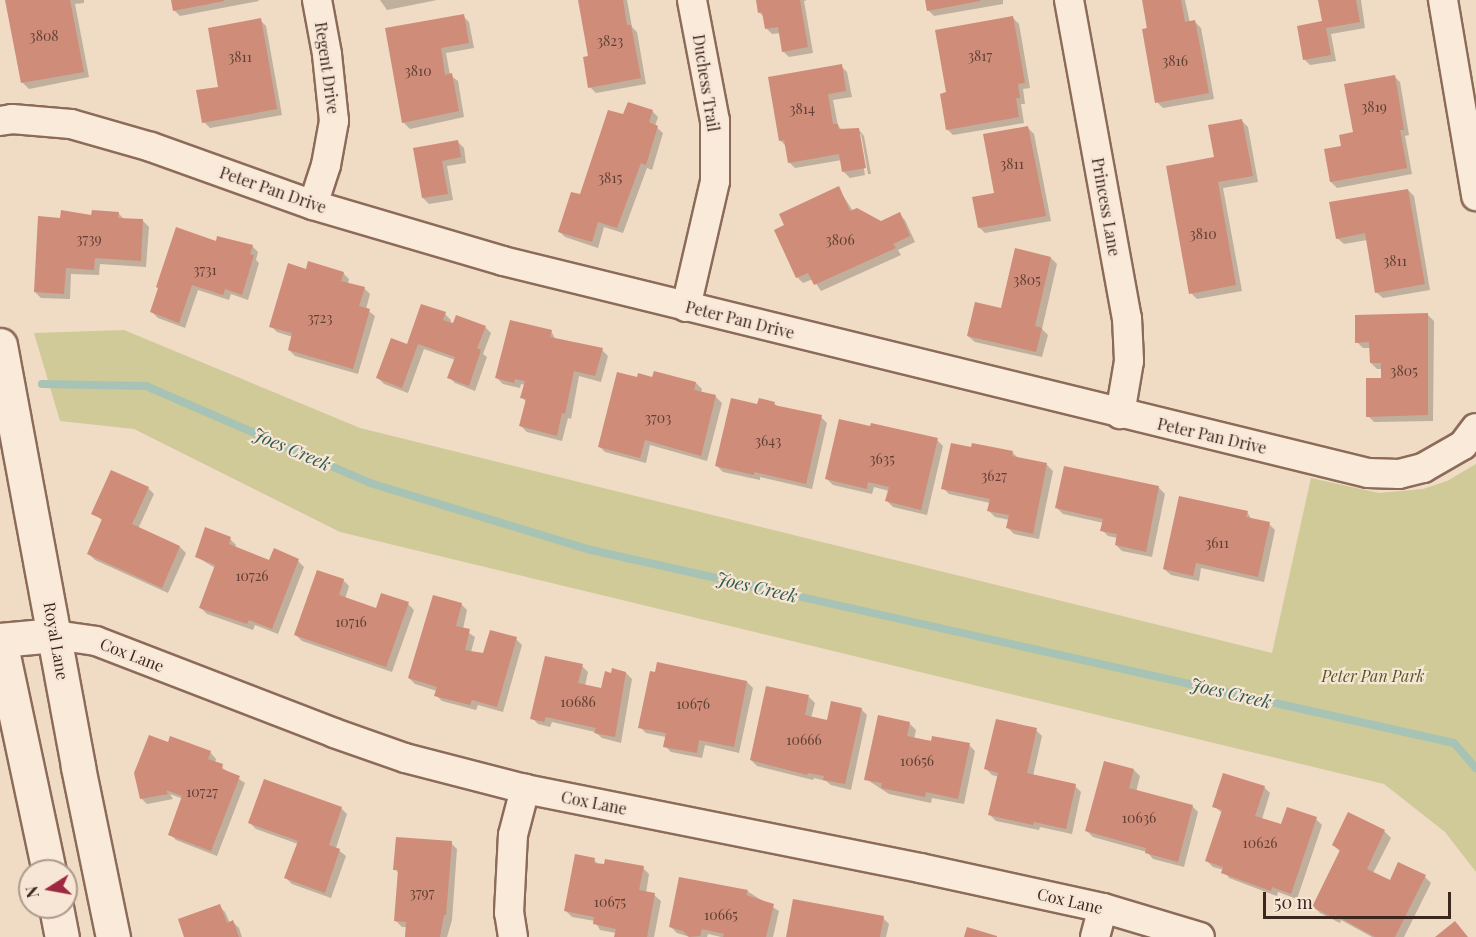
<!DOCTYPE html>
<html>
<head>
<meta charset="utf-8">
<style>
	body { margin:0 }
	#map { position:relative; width:1476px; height:937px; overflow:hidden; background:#f0dbc5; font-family:"Playfair Display",serif }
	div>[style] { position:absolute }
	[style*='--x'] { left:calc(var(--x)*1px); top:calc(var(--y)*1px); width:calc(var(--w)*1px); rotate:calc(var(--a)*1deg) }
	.green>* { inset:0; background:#cfca98 }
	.shadow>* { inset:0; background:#0003 }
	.stream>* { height:8px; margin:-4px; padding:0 4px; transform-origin:4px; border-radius:4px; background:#a7c3b5 }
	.building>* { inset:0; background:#cf8c79 }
	.roads { filter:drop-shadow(2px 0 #8c6b5a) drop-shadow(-2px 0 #8c6b5a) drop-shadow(0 2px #8c6b5a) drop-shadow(0 -2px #8c6b5a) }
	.minor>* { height:28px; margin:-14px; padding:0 14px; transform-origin:14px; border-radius:14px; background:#faead9 }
	.tertiary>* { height:33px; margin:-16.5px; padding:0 16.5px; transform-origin:16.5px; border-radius:16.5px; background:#faead9 }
	.secondary>* { height:33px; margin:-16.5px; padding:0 16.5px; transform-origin:16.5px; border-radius:16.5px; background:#faead9 }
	span { translate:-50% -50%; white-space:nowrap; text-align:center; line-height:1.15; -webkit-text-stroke:4.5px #f7e6d5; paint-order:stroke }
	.number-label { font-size:14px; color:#604035 }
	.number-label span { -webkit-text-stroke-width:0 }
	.street-label { font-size:16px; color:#3b271e }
	.park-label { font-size:16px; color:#555824; font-style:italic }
	.water-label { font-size:18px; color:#2d5b4f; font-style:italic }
	.north { position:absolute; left:18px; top:859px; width:60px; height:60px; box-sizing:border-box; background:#f7e6d5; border:2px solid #ac9a8c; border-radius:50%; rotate:259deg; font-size:16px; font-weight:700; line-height:24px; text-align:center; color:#3b271e }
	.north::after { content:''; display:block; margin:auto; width:21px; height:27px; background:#9d283f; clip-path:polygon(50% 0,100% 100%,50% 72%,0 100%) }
	.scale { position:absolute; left:1263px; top:892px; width:188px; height:27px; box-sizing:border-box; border:3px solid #3b271e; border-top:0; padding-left:8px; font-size:18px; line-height:21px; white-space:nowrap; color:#3b271e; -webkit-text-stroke:4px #f7e6d5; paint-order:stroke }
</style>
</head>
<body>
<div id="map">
	<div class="green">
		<div style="clip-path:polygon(124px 330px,360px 428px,1272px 653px,1311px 478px,1379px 493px,1423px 489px,1447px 481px,1476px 464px,1476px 872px,1445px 832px,1384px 784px,340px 532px,134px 429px,60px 421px,34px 333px)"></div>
	</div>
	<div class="shadow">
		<div style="clip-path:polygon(7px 0,84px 0,84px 3px,75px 4px,89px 77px,29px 89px,23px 83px)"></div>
		<div style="clip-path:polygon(172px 0,258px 0,259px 1px,180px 16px,174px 10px)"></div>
		<div style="clip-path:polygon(380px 0,437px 0,387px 10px)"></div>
		<div style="clip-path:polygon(579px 0,627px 0,632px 27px,637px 32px,646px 84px,596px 93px,590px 87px,589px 57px)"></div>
		<div style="clip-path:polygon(757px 0,807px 0,804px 1px,813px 53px,789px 57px,783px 51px,781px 33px,772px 34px,766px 28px,765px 18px,759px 12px)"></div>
		<div style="clip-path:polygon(926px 0,1003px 0,1003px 4px,934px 16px,928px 10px)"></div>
		<div style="clip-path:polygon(1143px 0,1185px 0,1190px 23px,1195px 22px,1201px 28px,1214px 99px,1163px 108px,1157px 102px)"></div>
		<div style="clip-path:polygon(1320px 0,1361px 0,1365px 28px,1331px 34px,1336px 61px,1310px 65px,1304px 59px,1323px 22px)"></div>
		<div style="clip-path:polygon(463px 16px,469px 22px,474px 48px,446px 53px,450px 75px,458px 81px,464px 117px,410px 129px,404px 123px,387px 29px)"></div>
		<div style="clip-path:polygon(1013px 18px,1019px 24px,1030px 88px,1023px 89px,1025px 104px,1021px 104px,1024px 123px,953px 135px,947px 129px,947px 94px)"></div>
		<div style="clip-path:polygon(260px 20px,266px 26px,282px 115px,210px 128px,204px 122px,220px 88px)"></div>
		<div style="clip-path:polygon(841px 66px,847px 72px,852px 97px,833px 100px,838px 126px,842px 130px,858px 129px,864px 136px,871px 174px,868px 174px,861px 134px,858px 134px,865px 175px,850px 178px,844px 172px,842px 160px,795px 168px,789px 162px,786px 146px,780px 140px)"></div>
		<div style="clip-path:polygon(1394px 76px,1400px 82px,1409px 135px,1405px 136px,1412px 174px,1337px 188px,1331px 182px,1343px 147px)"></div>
		<div style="clip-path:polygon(652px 111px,658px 117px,655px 126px,663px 133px,652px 170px,647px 168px,623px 233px,604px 227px,598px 248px,565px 237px,559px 231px,581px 196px)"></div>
		<div style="clip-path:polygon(1242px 121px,1248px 127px,1258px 182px,1223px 188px,1242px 291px,1197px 299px,1191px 293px,1215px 159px)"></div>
		<div style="clip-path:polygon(1028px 128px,1034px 134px,1051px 221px,985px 233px,979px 227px)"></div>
		<div style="clip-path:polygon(458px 142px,464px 148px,466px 163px,447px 166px,453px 200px,429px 204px,423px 198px,414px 150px)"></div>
		<div style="clip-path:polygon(838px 188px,853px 211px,881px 223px,899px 214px,905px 220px,915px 242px,898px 250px,901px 255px,821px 291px,813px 279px,803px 283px,797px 277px)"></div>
		<div style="clip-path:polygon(1408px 190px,1414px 196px,1430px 290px,1383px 298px,1376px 292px,1367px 240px,1344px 244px,1337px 238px)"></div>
		<div style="clip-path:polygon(118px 213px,125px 220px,143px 221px,149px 227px,146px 267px,100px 264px,99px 275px,71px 274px,70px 299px,41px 298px,35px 292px,62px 219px)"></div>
		<div style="clip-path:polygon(217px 243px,252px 246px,258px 252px,256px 260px,259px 263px,248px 300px,231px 294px,229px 300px,198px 290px,185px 328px,158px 318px,152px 312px)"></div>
		<div style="clip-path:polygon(1051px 258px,1057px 264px,1042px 329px,1048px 335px,1042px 357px,975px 342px,968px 336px,1002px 310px)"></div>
		<div style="clip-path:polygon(307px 270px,343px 273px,349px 279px,348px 284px,364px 288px,370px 294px,366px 309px,375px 316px,358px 374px,295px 356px,289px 350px,293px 337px,277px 332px,271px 326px)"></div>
		<div style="clip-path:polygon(445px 314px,451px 320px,450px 324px,485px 327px,491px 333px,483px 354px,487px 357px,475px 391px,455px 383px,449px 377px,455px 360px,424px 349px,408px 393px,384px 384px,378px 378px,408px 346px)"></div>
		<div style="clip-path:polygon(1428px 315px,1434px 321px,1433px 421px,1374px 422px,1368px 416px,1382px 379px,1382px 369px,1377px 369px,1371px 363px,1371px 348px,1363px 348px,1357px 342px)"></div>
		<div style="clip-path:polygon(551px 331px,556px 340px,602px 350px,608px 356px,601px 382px,579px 376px,571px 419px,568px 418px,562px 441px,527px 432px,521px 426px,527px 402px,522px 398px,525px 385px,521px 384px,520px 388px,503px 384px,497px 378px)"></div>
		<div style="clip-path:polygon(653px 378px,696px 383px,702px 389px,701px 393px,716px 397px,722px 403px,707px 461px,650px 445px,646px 463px,605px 452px,599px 446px,638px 379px)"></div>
		<div style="clip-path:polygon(774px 403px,778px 407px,821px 417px,827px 423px,812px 489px,760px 477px,760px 480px,723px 472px,717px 466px,758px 405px)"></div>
		<div style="clip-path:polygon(937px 440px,943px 446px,927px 515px,893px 507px,887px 501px,889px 491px,874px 487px,872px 494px,833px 485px,827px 479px)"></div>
		<div style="clip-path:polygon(1013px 453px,1019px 459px,1047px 465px,1053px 471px,1039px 539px,1014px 534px,1008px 528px,1010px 520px,995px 517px,989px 511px,990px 503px,949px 494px,943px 488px)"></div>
		<div style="clip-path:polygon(1065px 468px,1159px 488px,1165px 494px,1152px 557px,1122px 551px,1116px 545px,1117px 538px,1108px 536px,1102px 530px,1104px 523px,1063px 514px,1057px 508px)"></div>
		<div style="clip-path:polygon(148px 488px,154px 494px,138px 529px,180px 547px,186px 553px,168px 593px,95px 560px,89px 554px,103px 521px,93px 513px)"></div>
		<div style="clip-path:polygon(1247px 512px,1252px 520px,1269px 524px,1275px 530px,1264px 582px,1201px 568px,1199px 581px,1171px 575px,1164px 569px)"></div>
		<div style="clip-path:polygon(230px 539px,236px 545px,235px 548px,270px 561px,298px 561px,304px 567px,278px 634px,255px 625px,253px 630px,207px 614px,201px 608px,215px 568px,197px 557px)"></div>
		<div style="clip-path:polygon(343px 580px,349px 586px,345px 599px,377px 610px,408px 604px,414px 610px,392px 672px,302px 641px,296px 635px)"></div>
		<div style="clip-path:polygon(461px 604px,467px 610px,463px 629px,475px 637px,471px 652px,484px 655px,516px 639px,522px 645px,503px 712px,478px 705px,476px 710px,442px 701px,436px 695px,437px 691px,415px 684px,409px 678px)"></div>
		<div style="clip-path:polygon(582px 666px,588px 672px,585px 686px,602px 690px,626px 673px,632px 679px,621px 743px,602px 738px,595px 732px,552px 722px,550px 727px,538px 724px,532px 718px)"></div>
		<div style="clip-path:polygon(747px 682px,753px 688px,739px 753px,705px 745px,702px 758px,671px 752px,665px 746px,666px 737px,646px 733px,640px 727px)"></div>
		<div style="clip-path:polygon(809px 697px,815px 703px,811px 718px,828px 722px,861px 709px,867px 715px,851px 790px,831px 785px,826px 781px,814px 778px,813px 780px,757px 766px,751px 760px)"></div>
		<div style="clip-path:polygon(909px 723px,916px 730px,914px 739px,969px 745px,975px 751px,964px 804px,932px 798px,931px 803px,889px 794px,866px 779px)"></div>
		<div style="clip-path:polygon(1036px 730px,1042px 736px,1033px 776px,1075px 786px,1081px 792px,1072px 834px,1040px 827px,1039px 830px,996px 821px,990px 815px,999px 777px,992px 775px,986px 769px)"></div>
		<div style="clip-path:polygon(169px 744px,210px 752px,216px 759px,215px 763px,245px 783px,217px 856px,176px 840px,170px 834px,183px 799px,170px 794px,173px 799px,147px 804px,141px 798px)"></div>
		<div style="clip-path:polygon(1134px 770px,1140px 776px,1136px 792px,1192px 806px,1198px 812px,1184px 867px,1153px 859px,1147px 852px,1093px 837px,1087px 831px)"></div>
		<div style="clip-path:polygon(1264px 787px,1270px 793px,1262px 819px,1282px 826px,1316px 819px,1322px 825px,1297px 899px,1278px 892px,1277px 896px,1229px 878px,1224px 870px,1213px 867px,1207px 861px,1222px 813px,1214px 806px)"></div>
		<div style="clip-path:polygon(341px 808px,347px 814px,336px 848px,346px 856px,331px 898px,292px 884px,286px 878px,298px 844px,256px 829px,250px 823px)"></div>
		<div style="clip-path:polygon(1349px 814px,1385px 832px,1391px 838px,1373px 873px,1391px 882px,1425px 877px,1431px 883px,1404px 937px,1372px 937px,1341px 920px,1340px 923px,1320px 913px,1314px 907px,1341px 852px,1333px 845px)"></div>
		<div style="clip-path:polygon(451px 843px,457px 849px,452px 920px,447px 937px,407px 937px,407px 927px,402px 927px,395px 920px,399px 874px,395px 869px)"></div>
		<div style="clip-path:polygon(594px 860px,599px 865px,643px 868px,649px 874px,646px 893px,654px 895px,661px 901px,654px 937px,616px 937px,616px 933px,600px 930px,595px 921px,572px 917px,566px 911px)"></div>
		<div style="clip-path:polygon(747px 891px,779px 911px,773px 937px,721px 937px,708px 934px,707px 937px,690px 937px,677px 933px,671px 927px)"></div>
		<div style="clip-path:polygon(219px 906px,225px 912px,230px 923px,233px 922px,239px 928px,242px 937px,186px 937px)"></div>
		<div style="clip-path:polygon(883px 918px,889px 924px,886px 937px,788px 937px)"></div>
	</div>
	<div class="stream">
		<div style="--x:42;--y:384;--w:104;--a:1.1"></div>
		<div style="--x:146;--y:386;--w:244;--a:23.4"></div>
		<div style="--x:370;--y:483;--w:231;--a:16.9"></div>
		<div style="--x:591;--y:550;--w:884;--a:12.61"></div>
		<div style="--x:1454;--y:743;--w:33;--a:49"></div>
	</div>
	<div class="building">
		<div style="clip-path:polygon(5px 0,70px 0,84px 72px,21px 83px)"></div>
		<div style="clip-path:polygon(171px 0,224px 0,224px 1px,173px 11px)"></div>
		<div style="clip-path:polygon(578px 0,623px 0,627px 25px,631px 25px,641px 78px,588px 88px,583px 57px,588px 56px)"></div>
		<div style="clip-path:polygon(756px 0,800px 0,808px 47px,782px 52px,778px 27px,765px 29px,762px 12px,758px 13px)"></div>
		<div style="clip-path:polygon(925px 0,980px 0,980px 1px,927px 11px)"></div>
		<div style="clip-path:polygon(1142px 0,1181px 0,1185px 22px,1195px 20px,1209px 93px,1155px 103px,1142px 29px,1147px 28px)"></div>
		<div style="clip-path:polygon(1318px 0,1356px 0,1360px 22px,1326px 28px,1331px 55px,1303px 60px,1297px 26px,1322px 21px)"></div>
		<div style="clip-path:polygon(464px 14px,469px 43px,441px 48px,445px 75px,452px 73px,459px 111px,402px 123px,385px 28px)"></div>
		<div style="clip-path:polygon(1013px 16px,1025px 83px,1018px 84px,1020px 98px,1016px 98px,1019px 117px,946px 130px,940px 94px,946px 92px,935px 30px)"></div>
		<div style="clip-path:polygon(261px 18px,277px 109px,202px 123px,196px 90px,218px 87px,208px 28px)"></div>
		<div style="clip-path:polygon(842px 64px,846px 91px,828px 94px,833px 124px,838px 124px,839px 129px,859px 128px,866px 168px,842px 172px,839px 154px,788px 163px,784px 140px,779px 141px,768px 77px)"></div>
		<div style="clip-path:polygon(1395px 75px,1404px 130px,1400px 130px,1407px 168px,1330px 182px,1324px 149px,1341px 146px,1339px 135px,1353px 132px,1344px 84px)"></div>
		<div style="clip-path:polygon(628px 102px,653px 110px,649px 122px,658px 126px,646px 165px,641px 163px,617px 228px,598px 222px,592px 242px,558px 232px,571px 192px,580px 194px,608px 110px,623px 114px)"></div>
		<div style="clip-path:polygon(1242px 119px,1253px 176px,1218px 182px,1236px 285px,1189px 294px,1166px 166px,1214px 157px,1208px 125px)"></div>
		<div style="clip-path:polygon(1028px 126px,1046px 216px,978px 228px,972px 197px,994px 193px,983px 134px)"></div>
		<div style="clip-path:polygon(458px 140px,461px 157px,442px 161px,448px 194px,422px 198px,413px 148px)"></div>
		<div style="clip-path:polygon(839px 186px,850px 211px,857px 208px,881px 221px,900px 212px,910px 236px,893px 244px,896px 248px,814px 285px,808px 273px,796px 278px,774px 230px,784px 225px,779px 214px)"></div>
		<div style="clip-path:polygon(1408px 189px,1425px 284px,1375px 293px,1365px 233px,1336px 239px,1329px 202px)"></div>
		<div style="clip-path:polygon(61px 210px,91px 215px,92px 210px,119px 212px,118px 218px,143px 219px,141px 261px,95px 258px,94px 270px,66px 268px,64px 294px,34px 292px,38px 216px,60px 218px)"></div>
		<div style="clip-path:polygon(176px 227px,216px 241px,217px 236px,253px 245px,250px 254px,254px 255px,242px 295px,225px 289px,223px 295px,192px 285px,179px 323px,150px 312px,158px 288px,156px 287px)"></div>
		<div style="clip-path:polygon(1015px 248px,1051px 257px,1035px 326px,1042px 328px,1036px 352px,967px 336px,975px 302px,1001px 308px)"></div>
		<div style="clip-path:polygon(308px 261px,344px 272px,341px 281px,365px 287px,359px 306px,370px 309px,353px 369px,288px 350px,292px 333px,269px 327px,288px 263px,306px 269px)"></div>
		<div style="clip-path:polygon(421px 304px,446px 312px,443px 320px,453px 323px,456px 315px,486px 326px,477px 348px,481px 350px,469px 386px,447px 378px,455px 357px,418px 344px,402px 388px,376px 378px,391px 338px,407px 344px)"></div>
		<div style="clip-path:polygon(1428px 313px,1428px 415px,1366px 417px,1366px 378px,1381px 378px,1381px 363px,1370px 363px,1369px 342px,1355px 343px,1355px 315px)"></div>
		<div style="clip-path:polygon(510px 320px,552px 330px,550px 337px,603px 348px,595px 376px,574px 371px,565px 414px,562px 413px,557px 436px,519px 426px,526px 399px,520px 398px,525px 381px,515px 379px,514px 383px,495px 378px)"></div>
		<div style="clip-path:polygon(654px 371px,696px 382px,694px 390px,716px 395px,701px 456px,645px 440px,640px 458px,598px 447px,617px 372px,637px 377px,638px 373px,652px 377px)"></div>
		<div style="clip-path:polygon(731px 398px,757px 404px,759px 398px,775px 402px,774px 405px,822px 415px,806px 484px,754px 472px,754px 475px,715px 466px)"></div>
		<div style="clip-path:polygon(839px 419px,870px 426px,871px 423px,938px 438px,921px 510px,885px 501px,889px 487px,868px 482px,867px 489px,825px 479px)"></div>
		<div style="clip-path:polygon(951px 443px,971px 447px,972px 443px,1013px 451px,1012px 456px,1047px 463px,1033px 534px,1006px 528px,1009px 515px,987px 511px,990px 499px,941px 489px)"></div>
		<div style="clip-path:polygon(1064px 466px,1159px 486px,1146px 552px,1115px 545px,1117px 534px,1100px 531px,1103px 519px,1055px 508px)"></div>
		<div style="clip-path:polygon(111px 470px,149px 487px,132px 524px,180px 546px,162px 588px,87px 554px,102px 519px,91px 514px)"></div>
		<div style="clip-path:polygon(1179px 496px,1248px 511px,1246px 517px,1270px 522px,1258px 577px,1196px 563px,1193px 576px,1163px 569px)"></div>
		<div style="clip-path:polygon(205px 527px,231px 537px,229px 544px,269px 560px,274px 548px,299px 559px,272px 629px,249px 620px,247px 624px,199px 608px,215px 565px,195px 557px)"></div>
		<div style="clip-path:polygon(317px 570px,344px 579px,339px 595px,376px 608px,381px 593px,409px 602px,386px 667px,294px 635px)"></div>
		<div style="clip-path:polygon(433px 595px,462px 603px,456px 626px,470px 629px,465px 650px,483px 653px,490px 630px,517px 637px,497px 707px,472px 700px,470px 705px,434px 696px,437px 687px,408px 678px)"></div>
		<div style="clip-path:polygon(545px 656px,583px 664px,578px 683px,601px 688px,605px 671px,611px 673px,612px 668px,626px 672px,615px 737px,594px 733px,596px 728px,546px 717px,544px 722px,530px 719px)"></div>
		<div style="clip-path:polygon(657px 662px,747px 681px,734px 747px,699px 740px,697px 753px,663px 747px,666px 733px,638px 728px,650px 671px,655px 672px)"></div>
		<div style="clip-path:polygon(766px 686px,809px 695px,805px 715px,827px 720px,831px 701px,862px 708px,845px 784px,823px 780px,824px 776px,808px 773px,807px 775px,750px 760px)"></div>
		<div style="clip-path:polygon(878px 715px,910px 722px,907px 736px,931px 741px,932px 736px,970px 743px,958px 799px,926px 792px,925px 797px,881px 788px,882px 783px,864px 780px)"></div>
		<div style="clip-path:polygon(996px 719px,1037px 728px,1027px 773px,1076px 784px,1066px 829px,1034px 822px,1033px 825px,988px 815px,998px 773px,984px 769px)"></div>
		<div style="clip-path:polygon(149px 735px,168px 742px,170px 736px,211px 751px,208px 759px,223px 764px,222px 769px,240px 776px,211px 851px,168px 835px,182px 796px,166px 790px,168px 794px,140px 799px,134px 773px)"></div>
		<div style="clip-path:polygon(1104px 761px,1134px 769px,1129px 788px,1193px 805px,1178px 862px,1145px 853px,1146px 848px,1085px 831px)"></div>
		<div style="clip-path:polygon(1223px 773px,1265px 786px,1255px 816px,1281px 824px,1287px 807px,1317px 817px,1291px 894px,1272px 887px,1271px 891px,1221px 873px,1223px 867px,1205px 861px,1222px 810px,1212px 807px)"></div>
		<div style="clip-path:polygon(264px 779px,342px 807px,329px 845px,340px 849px,325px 893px,284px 878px,298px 841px,248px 823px)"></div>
		<div style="clip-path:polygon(1348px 812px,1385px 830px,1367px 869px,1390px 880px,1398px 862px,1426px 875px,1395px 937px,1375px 937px,1335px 915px,1334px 918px,1312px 907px,1340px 850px,1332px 845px)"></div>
		<div style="clip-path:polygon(396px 837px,452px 841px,446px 915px,444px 915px,440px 937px,405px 937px,406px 922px,394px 921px,398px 870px,393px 870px)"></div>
		<div style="clip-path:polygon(575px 854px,595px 858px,594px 863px,604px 864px,605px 859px,644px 866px,639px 890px,655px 893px,647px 937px,614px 937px,616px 929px,593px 924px,594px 917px,564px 911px)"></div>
		<div style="clip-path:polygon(679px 877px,748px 890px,746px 895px,774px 904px,766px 937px,723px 937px,724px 934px,702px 929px,700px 936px,689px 937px,683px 931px,669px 927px)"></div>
		<div style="clip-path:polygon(793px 899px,884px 916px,880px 937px,786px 937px)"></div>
		<div style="clip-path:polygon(220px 904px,227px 923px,233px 920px,239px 937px,184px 937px,178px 919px)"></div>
		<div style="clip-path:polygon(1455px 921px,1468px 937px,1435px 937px)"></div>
		<div style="clip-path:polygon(967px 927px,997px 936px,997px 937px,964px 937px)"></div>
	</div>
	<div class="roads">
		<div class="minor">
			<div style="--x:1069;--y:0;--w:323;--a:79.7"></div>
			<div style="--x:1127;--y:318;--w:43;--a:87.3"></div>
			<div style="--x:1129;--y:361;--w:54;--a:99.6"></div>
			<div style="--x:1443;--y:0;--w:199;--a:80.4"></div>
			<div style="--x:0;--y:121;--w:12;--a:-9"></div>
			<div style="--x:12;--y:119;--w:59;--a:4.8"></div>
			<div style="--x:71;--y:124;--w:83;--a:16"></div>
			<div style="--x:151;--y:147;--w:172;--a:19.7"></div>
			<div style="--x:313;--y:205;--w:198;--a:16.4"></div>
			<div style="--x:503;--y:261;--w:891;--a:13.77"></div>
			<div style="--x:1368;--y:473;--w:31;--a:2"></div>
			<div style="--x:1399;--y:474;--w:25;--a:-14"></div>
			<div style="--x:1423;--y:468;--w:46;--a:-29.9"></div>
			<div style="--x:1463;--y:445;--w:21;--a:-53"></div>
			<div style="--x:313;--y:205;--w:42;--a:-72"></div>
			<div style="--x:326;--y:165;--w:45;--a:-79.7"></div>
			<div style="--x:334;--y:121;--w:67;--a:-96"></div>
			<div style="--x:327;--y:54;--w:55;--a:-100.5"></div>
			<div style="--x:686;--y:307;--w:129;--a:-77"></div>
			<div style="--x:715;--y:181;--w:60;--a:-90"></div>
			<div style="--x:715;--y:121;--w:123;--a:-100.8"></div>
			<div style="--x:55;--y:635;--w:41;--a:8.3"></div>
			<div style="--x:96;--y:641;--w:255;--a:21.1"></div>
			<div style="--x:334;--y:733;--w:75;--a:19.4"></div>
			<div style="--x:405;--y:758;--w:124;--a:14.5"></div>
			<div style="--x:525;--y:789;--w:403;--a:11.3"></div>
			<div style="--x:920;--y:868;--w:187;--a:12.3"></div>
			<div style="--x:1103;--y:908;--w:101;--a:16.6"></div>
			<div style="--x:513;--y:937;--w:24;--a:-99"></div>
			<div style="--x:509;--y:913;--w:78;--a:-87.1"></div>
			<div style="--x:513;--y:835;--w:48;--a:-75.4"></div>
			<div style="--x:1095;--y:937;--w:30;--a:-75"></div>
		</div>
		<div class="tertiary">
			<div style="--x:0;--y:640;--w:55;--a:-5.2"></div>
		</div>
		<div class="secondary">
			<div style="--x:0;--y:345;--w:429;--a:79.5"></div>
			<div style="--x:78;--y:767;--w:174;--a:78.4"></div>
			<div style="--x:0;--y:641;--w:235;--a:78"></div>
			<div style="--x:56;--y:907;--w:31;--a:79"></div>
		</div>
	</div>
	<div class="number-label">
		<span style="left:44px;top:36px">3808</span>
		<span style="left:610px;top:41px">3823</span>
		<span style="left:980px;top:56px">3817</span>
		<span style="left:240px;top:57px">3811</span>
		<span style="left:1175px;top:61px">3816</span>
		<span style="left:418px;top:71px">3810</span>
		<span style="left:1374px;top:107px">3819</span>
		<span style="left:802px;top:109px">3814</span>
		<span style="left:1012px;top:164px">3811</span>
		<span style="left:610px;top:178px">3815</span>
		<span style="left:1203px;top:234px">3810</span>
		<span style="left:89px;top:239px">3739</span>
		<span style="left:840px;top:240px">3806</span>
		<span style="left:1395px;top:261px">3811</span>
		<span style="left:205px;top:270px">3731</span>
		<span style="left:1027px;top:280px">3805</span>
		<span style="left:320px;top:318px">3723</span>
		<span style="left:1404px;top:371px">3805</span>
		<span style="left:658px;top:418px">3703</span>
		<span style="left:768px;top:441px">3643</span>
		<span style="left:882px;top:459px">3635</span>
		<span style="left:994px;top:476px">3627</span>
		<span style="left:1217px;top:543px">3611</span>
		<span style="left:252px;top:576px">10726</span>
		<span style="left:351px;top:622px">10716</span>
		<span style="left:578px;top:702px">10686</span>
		<span style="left:693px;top:704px">10676</span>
		<span style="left:804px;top:740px">10666</span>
		<span style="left:917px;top:761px">10656</span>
		<span style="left:202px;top:792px">10727</span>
		<span style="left:1139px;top:818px">10636</span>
		<span style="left:1260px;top:843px">10626</span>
		<span style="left:422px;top:893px">3797</span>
		<span style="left:610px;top:902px">10675</span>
		<span style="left:721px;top:915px">10665</span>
	</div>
	<div class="street-label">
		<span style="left:327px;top:68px;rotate:82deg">Regent Drive</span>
		<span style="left:706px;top:83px;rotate:81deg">Duchess Trail</span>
		<span style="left:273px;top:190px;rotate:19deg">Peter Pan Drive</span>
		<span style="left:1106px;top:207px;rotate:80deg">Princess Lane</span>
		<span style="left:740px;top:320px;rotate:14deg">Peter Pan Drive</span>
		<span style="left:1212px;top:436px;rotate:13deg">Peter Pan Drive</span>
		<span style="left:56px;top:641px;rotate:80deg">Royal Lane</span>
		<span style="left:132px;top:655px;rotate:21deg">Cox Lane</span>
		<span style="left:594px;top:803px;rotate:11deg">Cox Lane</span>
		<span style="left:1070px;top:901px;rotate:13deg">Cox Lane</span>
	</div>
	<div class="park-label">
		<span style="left:1373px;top:676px">Peter Pan Park</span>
	</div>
	<div class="water-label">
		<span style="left:292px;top:449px;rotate:23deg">Joes Creek</span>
		<span style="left:757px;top:587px;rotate:13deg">Joes Creek</span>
		<span style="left:1231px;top:693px;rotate:13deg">Joes Creek</span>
	</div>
	<div class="north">N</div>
	<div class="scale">50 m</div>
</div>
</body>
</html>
